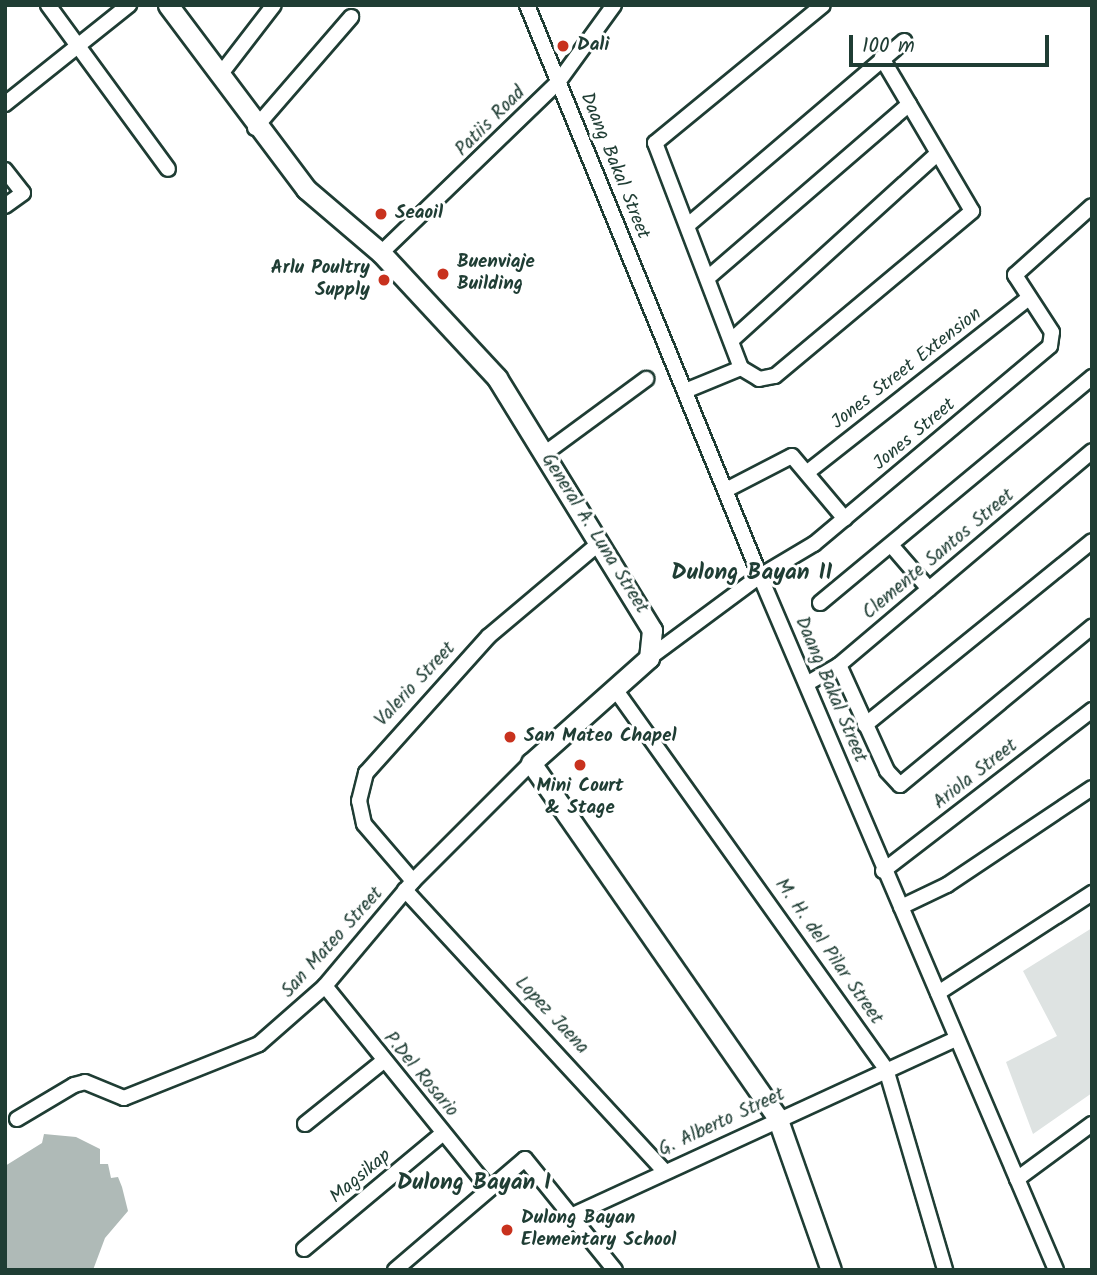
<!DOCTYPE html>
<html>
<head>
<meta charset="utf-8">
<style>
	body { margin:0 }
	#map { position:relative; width:1097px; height:1275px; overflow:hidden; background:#fff; font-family:Kalam,sans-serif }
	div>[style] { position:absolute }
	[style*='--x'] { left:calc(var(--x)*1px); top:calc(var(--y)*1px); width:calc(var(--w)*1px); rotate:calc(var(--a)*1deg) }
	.green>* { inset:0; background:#dee3e2 }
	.water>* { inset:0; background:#afbab7 }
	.roads { filter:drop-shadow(2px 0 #1f3d34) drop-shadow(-2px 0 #1f3d34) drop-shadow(0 2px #1f3d34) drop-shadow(0 -2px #1f3d34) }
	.minor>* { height:14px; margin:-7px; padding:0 7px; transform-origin:7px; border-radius:7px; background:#fff }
	.major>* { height:19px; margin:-9.5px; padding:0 9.5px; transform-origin:9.5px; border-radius:9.5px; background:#fff }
	.dots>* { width:19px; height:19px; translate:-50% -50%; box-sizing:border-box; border:4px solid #fff; border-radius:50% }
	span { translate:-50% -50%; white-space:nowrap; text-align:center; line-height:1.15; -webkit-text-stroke:6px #fff; paint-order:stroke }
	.poi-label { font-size:19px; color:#1f3d34; font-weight:700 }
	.left { translate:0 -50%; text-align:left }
	.right { translate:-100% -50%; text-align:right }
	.street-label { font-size:19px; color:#1f3d34 }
	.quarter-label { font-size:23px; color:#1f3d34; font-weight:700 }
	.frame { position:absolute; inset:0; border:7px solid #1f3d34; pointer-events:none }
	.scale { position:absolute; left:849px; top:35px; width:200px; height:32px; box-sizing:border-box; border:4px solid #1f3d34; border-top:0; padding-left:9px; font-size:21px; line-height:24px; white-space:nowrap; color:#1f3d34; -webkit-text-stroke:5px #fff; paint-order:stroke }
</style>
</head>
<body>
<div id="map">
	<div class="green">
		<div style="clip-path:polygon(1092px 928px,1092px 1093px,1033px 1134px,1006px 1062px,1057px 1036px,1023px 971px)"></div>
	</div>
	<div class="water">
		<div style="clip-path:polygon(44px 1134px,76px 1137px,100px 1149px,100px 1164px,108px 1164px,111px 1178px,118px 1177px,122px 1187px,128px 1211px,105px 1238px,93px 1270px,5px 1270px,5px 1166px,42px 1143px)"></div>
	</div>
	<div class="roads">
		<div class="minor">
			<div style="--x:48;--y:5;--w:203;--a:53.8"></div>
			<div style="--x:527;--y:5;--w:617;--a:67.8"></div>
			<div style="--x:760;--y:576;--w:754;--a:66.9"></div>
			<div style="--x:220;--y:75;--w:88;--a:-52.4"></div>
			<div style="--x:5;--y:104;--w:159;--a:-38.6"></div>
			<div style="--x:255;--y:128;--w:147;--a:-49.1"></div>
			<div style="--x:5;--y:170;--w:29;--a:52"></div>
			<div style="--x:23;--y:193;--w:22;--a:144"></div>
			<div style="--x:688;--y:225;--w:284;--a:-40.4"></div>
			<div style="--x:381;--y:253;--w:248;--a:-44"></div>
			<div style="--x:559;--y:81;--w:94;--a:-54.1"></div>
			<div style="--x:710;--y:276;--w:263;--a:-40.8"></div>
			<div style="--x:734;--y:338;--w:274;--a:-42.2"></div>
			<div style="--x:741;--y:368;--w:241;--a:-110.9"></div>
			<div style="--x:655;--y:143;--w:217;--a:-39.4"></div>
			<div style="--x:685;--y:391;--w:61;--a:-22.3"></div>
			<div style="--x:741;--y:368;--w:21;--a:31"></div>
			<div style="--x:759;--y:379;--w:16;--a:-11"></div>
			<div style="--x:775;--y:376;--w:257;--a:-39.9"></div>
			<div style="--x:972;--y:211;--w:178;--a:-120.5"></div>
			<div style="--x:544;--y:454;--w:127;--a:-36.3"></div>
			<div style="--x:809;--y:471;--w:280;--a:-38.2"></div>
			<div style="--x:726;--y:490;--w:74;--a:-27.3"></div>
			<div style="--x:792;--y:456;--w:82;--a:49.9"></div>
			<div style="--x:891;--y:545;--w:58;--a:49.2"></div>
			<div style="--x:820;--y:603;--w:354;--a:-39.7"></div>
			<div style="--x:649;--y:658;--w:138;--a:-36.5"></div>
			<div style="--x:760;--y:576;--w:63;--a:-30.7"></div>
			<div style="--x:814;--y:544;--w:308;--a:-40"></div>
			<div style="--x:1050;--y:346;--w:14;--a:-82"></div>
			<div style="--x:1052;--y:332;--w:68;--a:-123"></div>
			<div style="--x:1015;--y:275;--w:103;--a:-41.9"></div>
			<div style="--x:839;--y:665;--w:116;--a:65.6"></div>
			<div style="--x:887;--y:771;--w:19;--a:47"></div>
			<div style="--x:900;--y:785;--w:249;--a:-39.5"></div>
			<div style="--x:808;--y:683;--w:36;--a:-30"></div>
			<div style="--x:839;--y:665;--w:331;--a:-40.2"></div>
			<div style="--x:615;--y:689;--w:467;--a:54.5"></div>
			<div style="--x:886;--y:1069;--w:209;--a:73.6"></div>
			<div style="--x:865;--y:725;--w:292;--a:-39"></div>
			<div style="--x:883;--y:871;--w:264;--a:-37.6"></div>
			<div style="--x:413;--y:881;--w:75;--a:-130.7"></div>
			<div style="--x:364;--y:824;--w:24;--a:-102"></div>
			<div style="--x:359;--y:801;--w:29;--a:-76"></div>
			<div style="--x:366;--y:773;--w:184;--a:-48.1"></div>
			<div style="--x:489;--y:636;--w:141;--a:-40.1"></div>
			<div style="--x:405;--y:890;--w:382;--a:47.3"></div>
			<div style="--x:901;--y:907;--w:51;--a:-25.6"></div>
			<div style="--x:947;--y:885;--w:174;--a:-33.8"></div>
			<div style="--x:325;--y:986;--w:259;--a:51"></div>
			<div style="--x:938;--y:993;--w:184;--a:-33"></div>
			<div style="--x:17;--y:1119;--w:66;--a:-30.8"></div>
			<div style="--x:74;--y:1085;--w:11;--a:-15"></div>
			<div style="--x:85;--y:1082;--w:42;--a:22.3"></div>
			<div style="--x:124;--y:1098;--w:145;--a:-21.8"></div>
			<div style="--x:259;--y:1044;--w:88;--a:-41.3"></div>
			<div style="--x:325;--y:986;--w:137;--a:-50"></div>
			<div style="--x:413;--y:881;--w:167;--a:-45"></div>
			<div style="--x:305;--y:1124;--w:99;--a:-38.8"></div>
			<div style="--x:1017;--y:1179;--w:93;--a:-36.3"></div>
			<div style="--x:571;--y:1216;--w:424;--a:-24.7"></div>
			<div style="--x:304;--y:1249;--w:181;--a:-39.8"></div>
			<div style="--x:395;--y:1270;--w:171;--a:-40.5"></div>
			<div style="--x:525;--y:1159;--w:143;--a:51"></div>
		</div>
		<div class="major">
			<div style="--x:168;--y:5;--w:230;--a:53.1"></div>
			<div style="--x:306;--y:189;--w:99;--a:40.5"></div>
			<div style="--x:381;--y:253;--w:171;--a:47.1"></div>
			<div style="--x:497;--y:378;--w:296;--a:58.4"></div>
			<div style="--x:652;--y:630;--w:28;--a:96"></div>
			<div style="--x:649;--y:658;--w:158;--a:138.3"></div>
			<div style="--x:531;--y:763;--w:431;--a:55.2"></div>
			<div style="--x:777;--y:1117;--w:162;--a:70.6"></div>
		</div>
	</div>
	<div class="dots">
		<div style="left:563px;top:46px;background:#c8321e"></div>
		<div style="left:381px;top:214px;background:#c8321e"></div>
		<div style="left:443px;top:274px;background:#c8321e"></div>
		<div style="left:384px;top:280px;background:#c8321e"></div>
		<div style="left:510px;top:737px;background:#c8321e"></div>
		<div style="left:580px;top:765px;background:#c8321e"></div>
		<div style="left:507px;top:1230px;background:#c8321e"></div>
	</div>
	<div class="poi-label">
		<span class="left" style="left:577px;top:46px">Dali</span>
		<span class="left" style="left:395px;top:214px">Seaoil</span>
		<span class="left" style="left:457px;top:274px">Buenviaje<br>Building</span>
		<span class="right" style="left:370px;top:280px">Arlu Poultry<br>Supply</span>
		<span class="left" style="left:524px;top:737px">San Mateo Chapel</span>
		<span style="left:580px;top:798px">Mini Court<br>&amp; Stage</span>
		<span class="left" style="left:521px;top:1230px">Dulong Bayan<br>Elementary School</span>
	</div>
	<div class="street-label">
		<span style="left:491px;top:122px;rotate:-45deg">Patiis Road</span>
		<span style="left:614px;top:166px;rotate:68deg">Daang Bakal Street</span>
		<span style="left:907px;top:369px;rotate:-38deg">Jones Street Extension</span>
		<span style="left:915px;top:435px;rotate:-40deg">Jones Street</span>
		<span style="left:594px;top:534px;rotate:58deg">General A. Luna Street</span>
		<span style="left:939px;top:555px;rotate:-40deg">Clemente Santos Street</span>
		<span style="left:416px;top:685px;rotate:-47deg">Valerio Street</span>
		<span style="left:830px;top:690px;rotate:67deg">Daang Bakal Street</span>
		<span style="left:976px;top:775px;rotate:-38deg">Ariola Street</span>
		<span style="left:333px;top:943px;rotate:-48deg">San Mateo Street</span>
		<span style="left:828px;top:952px;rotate:55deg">M. H. del Pilar Street</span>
		<span style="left:551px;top:1016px;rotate:47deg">Lopez Jaena</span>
		<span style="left:420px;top:1075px;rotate:50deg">P.Del Rosario</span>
		<span style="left:722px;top:1123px;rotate:-25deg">G. Alberto Street</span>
		<span style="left:361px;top:1177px;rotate:-40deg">Magsikap</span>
	</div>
	<div class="quarter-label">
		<span style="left:752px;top:573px">Dulong Bayan II</span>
		<span style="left:474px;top:1183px">Dulong Bayan I</span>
	</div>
	<div class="frame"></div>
	<div class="scale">100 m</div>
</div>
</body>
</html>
